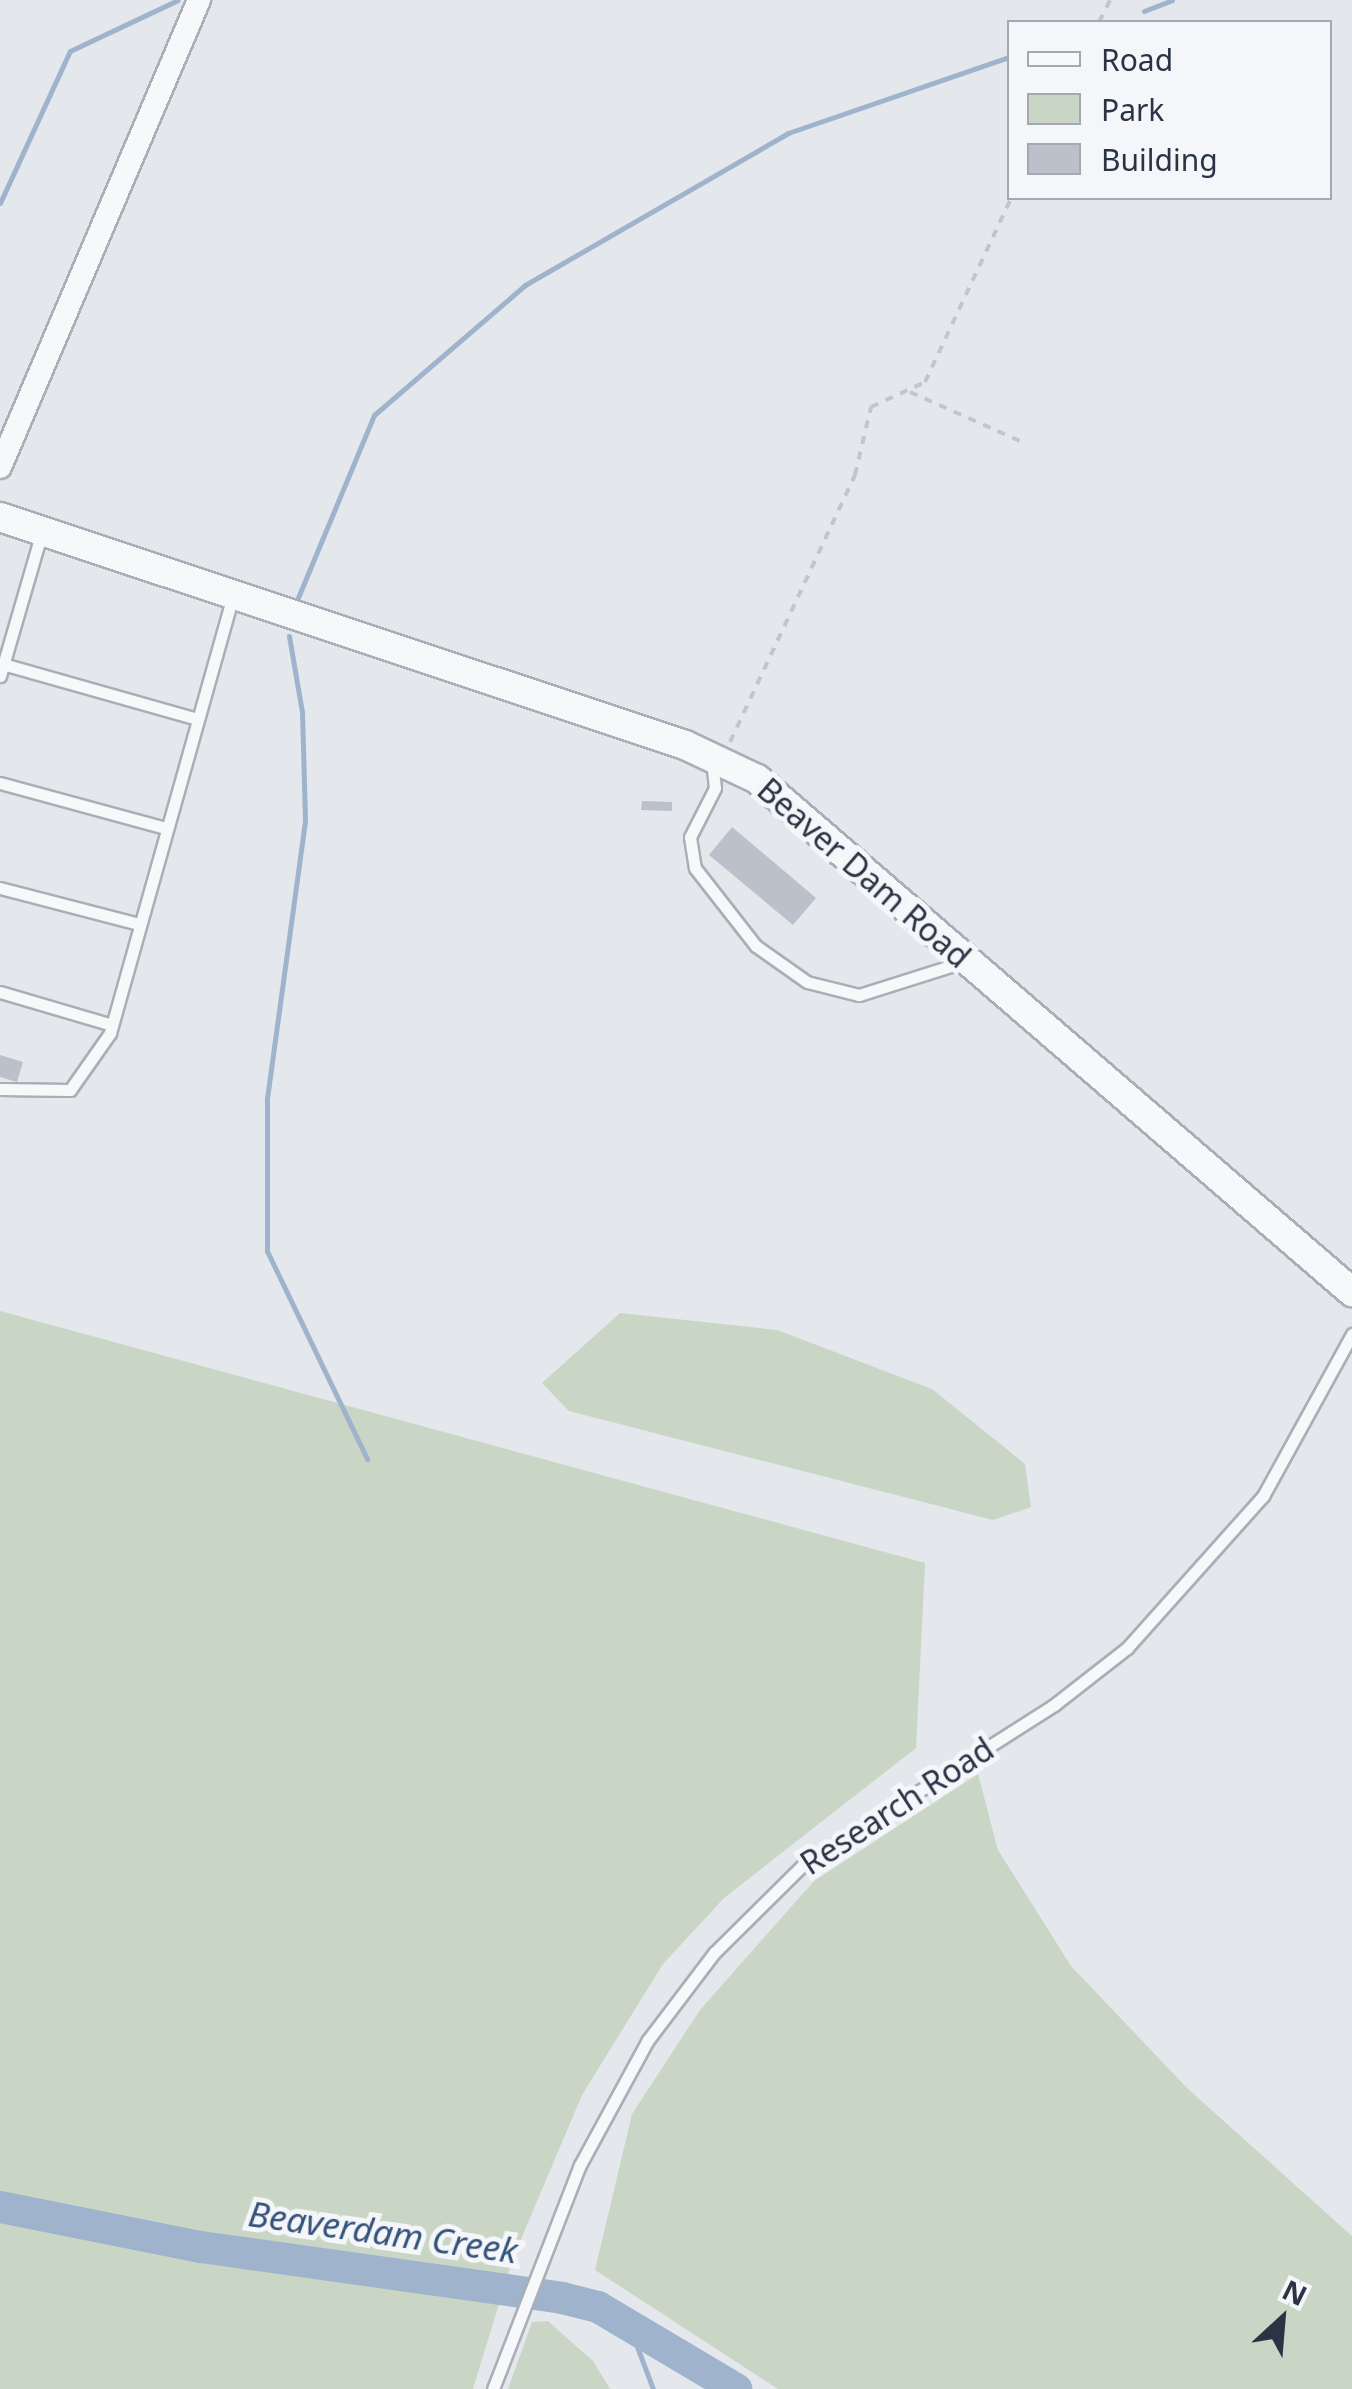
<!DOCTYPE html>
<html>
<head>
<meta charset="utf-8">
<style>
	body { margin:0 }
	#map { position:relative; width:1352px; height:2389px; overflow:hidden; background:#e4e7ec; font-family:"Noto Sans",sans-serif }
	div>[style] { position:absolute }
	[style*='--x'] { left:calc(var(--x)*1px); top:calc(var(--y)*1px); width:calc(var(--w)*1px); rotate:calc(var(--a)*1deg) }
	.green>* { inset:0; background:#c9d6c5 }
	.stream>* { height:5px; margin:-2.5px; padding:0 2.5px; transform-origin:2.5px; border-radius:2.5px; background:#9fb4cc }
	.river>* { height:32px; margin:-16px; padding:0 16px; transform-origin:16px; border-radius:16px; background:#9fb4cc }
	.building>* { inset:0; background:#bbc0ca }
	.path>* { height:4px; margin-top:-2px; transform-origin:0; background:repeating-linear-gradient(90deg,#c2c5cb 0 8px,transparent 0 16px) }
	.roads { filter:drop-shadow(2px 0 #a9aeb7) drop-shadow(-2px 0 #a9aeb7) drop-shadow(0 2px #a9aeb7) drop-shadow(0 -2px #a9aeb7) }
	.service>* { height:11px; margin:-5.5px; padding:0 5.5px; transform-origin:5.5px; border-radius:5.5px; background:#f7f8fa }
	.minor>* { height:22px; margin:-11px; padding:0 11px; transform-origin:11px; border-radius:11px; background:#f7f8fa }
	.tertiary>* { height:28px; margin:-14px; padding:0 14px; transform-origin:14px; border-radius:14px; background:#f7f8fa }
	span { translate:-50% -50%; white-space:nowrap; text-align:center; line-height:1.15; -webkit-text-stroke:10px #f4f6f9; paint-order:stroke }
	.street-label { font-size:32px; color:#2b3445 }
	.water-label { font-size:35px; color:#34527a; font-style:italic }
	.legend { position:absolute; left:1007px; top:20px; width:325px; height:180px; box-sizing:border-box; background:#f4f6f9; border:2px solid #a4a8b1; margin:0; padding:12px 18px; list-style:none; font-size:30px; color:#2b3445 }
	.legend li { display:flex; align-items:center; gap:20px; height:50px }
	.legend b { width:50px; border:2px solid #a4a8b1 }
	.north { position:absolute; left:1232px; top:2269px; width:100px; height:100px; -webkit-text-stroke:8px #f4f6f9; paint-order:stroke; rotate:26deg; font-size:28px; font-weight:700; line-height:40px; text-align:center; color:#2b3445 }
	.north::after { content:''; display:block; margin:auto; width:35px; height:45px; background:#2b3445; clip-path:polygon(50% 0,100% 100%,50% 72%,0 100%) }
</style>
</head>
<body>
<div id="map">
	<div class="green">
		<div style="clip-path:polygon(0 1311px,925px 1563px,916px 1748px,724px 1898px,663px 1964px,582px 2095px,513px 2258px,473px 2389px,0 2389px)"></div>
		<div style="clip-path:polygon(620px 1313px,777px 1330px,932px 1389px,1025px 1464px,1031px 1507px,993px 1520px,569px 1411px,542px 1383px)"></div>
		<div style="clip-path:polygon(978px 1774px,998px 1850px,1071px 1966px,1187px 2088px,1352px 2236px,1352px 2389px,778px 2389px,595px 2270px,632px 2114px,700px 2010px,814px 1881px)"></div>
		<div style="clip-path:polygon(548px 2321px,593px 2361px,610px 2389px,508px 2389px,532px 2322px)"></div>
	</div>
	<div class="stream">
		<div style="--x:1144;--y:11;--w:30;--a:-21"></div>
		<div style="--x:0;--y:203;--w:167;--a:-65.3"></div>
		<div style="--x:70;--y:51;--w:119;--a:-25.3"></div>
		<div style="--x:297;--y:600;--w:200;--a:-67.4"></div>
		<div style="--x:374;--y:415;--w:199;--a:-40.7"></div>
		<div style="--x:525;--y:285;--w:304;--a:-30"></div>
		<div style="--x:788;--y:133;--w:234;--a:-19"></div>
		<div style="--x:289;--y:636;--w:77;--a:80.3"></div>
		<div style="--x:302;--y:712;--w:109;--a:88.4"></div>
		<div style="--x:305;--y:821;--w:282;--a:97.8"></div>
		<div style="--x:267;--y:1100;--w:151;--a:90"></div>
		<div style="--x:267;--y:1251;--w:231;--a:64.3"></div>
		<div style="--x:633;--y:2336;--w:57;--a:69.3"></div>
	</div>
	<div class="river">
		<div style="--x:0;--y:2207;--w:205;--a:11.3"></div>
		<div style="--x:201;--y:2247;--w:365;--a:8"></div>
		<div style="--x:562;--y:2298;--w:37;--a:14"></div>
		<div style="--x:598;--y:2307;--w:161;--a:30.7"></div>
	</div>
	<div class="building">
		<div style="clip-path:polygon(642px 801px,672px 802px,672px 811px,641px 810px)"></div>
		<div style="clip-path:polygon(732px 827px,816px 898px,793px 925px,709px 855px)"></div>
		<div style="clip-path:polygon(0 1055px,23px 1062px,17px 1082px,0 1077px)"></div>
	</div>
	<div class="path">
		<div style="--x:1099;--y:22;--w:25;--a:-63"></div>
		<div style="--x:910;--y:392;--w:120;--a:24"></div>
		<div style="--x:730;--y:742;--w:295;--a:-64.9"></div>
		<div style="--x:855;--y:475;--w:70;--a:-76.8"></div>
		<div style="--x:871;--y:407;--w:60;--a:-24.8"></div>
		<div style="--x:925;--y:382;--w:203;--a:-64.9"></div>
	</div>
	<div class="roads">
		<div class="service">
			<div style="--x:3;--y:664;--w:202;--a:15.8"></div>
			<div style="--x:0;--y:676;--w:151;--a:-73.8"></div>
			<div style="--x:712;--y:760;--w:28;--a:84"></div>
			<div style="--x:715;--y:788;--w:55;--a:117"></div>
			<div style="--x:690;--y:837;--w:31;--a:81"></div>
			<div style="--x:695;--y:868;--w:99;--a:52"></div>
			<div style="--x:756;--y:946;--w:62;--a:35.2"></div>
			<div style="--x:807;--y:982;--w:54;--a:14"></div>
			<div style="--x:859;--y:995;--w:112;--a:-17.6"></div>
			<div style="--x:0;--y:783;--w:172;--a:15.2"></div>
			<div style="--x:0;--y:888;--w:144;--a:14.5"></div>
			<div style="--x:0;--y:992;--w:117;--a:16.4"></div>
			<div style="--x:0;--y:1089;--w:70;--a:0.8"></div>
			<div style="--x:70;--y:1090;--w:70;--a:-54.9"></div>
			<div style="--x:110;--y:1033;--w:454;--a:-74.3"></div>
			<div style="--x:493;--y:2389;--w:240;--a:-68.8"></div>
			<div style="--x:580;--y:2165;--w:142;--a:-61.5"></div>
			<div style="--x:648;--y:2040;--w:109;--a:-52.8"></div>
			<div style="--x:714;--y:1953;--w:125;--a:-44.7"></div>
			<div style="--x:803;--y:1865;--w:298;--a:-32.5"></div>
			<div style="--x:1054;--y:1705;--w:93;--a:-38"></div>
			<div style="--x:1127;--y:1648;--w:204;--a:-48.2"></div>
			<div style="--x:1263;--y:1496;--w:185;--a:-61.2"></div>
		</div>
		<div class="minor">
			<div style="--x:0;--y:467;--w:508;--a:-66.92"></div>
		</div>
		<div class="tertiary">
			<div style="--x:0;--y:517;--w:722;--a:18.41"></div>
			<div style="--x:685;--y:745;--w:80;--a:25.3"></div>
			<div style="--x:757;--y:779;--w:786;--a:40.77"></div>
		</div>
	</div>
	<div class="street-label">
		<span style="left:864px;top:873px;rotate:41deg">Beaver Dam Road</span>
		<span style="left:897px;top:1806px;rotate:-33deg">Research Road</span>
	</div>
	<div class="water-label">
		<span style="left:383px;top:2232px;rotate:8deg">Beaverdam Creek</span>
	</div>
	<ul class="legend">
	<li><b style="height:12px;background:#f7f8fa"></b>Road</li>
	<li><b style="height:28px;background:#c9d6c5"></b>Park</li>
	<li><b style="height:28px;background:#bbc0ca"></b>Building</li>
	</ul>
	<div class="north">N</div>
</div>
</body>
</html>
